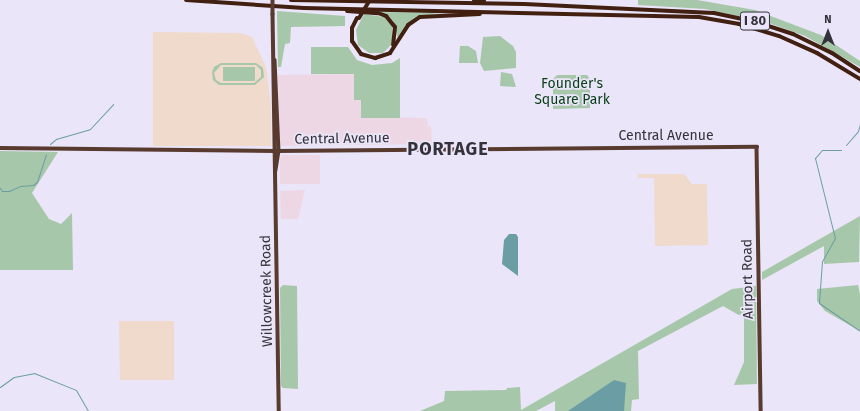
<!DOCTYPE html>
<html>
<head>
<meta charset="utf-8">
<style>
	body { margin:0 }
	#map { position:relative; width:860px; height:411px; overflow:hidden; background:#eae5f8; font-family:"Fira Sans",sans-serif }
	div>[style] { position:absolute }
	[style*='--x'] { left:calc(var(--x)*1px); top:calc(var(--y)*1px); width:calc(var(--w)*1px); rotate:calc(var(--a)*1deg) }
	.commercial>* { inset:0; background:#edd7e5 }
	.education>* { inset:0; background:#efdacc }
	.green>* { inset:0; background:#a7c7aa }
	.water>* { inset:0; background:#6a9ea4 }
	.stream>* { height:1px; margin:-0.5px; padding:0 0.5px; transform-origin:0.5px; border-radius:0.5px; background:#6a9ea4 }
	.major>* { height:3.5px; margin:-1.75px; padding:0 1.75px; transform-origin:1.75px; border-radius:1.75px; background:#593a2e }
	.highway>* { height:4px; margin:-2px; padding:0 2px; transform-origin:2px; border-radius:2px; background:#412011 }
	.major-bridge>* { height:3.5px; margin:-1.75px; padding:0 1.75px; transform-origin:1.75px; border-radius:1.75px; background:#593a2e }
	.highway-bridge>* { height:4px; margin:-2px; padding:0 2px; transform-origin:2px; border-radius:2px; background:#412011 }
	span { translate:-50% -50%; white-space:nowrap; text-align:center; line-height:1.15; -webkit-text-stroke:3.5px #eae5f8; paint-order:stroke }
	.shield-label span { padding:1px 3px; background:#eae5f8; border:1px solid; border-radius:3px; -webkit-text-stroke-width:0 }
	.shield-label { font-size:13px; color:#34323a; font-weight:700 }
	.park-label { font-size:14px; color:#073e16 }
	.street-label { font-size:14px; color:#34323a }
	.district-label { font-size:18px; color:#34323a; font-weight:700; letter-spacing:1px }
	.north { position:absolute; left:808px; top:12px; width:40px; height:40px; -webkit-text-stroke:3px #eae5f8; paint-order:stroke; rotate:0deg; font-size:11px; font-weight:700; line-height:16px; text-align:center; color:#34323a }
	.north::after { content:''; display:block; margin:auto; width:14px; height:18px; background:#34323a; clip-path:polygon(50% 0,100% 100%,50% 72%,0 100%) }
</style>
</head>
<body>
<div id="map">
	<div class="commercial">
		<div style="clip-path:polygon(354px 74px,354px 100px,361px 100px,361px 117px,427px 118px,428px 126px,431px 126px,432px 144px,280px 146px,278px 75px)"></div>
		<div style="clip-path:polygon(282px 155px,320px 155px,320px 184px,280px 184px,280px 159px)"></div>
		<div style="clip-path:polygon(305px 190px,298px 219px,281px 219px,280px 191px)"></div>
	</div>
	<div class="education">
		<div style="clip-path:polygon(153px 32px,241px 33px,252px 37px,266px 67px,271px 106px,271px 146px,153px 146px)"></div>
		<div style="clip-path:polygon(638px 174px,684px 174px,692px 184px,707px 184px,708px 245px,655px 246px,654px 178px,638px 178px)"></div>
		<div style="clip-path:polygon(119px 321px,174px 321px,174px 380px,120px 380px)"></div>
	</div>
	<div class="green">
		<div style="clip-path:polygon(638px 0,697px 0,755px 10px,821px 35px,860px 61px,860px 67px,805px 36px,766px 22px,705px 9px,638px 5px)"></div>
		<div style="clip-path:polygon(277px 11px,345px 16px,345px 26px,291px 27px,290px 43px,285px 44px,281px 67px,278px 67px)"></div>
		<div style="clip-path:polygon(378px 12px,431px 13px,440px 14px,417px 17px,398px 39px,393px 21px)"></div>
		<div style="clip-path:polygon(364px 14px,384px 17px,392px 26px,393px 43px,383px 53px,369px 53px,358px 45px,356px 30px)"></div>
		<div style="clip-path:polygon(500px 36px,513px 46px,516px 52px,516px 68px,484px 71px,480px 63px,483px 37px)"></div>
		<div style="clip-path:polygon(460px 46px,468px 46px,476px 51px,478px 63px,459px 63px)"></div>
		<div style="clip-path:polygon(311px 47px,348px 47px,357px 60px,372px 65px,392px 63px,400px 58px,400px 118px,361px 118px,361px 100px,354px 100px,354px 74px,311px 74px)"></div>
		<div style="clip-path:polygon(evenodd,221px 63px,256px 63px,263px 68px,264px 77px,255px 85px,219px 85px,213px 80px,212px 72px,214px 67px,221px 63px,221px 65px,256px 65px,261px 70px,261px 77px,254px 83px,221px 83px,216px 80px,214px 73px,221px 65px)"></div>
		<div style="clip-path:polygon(223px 67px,255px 67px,255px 81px,223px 81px)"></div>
		<div style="clip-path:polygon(501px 72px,512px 74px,516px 87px,500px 86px)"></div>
		<div style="clip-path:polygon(557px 75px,587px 75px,590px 79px,590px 108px,553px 109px,553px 79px)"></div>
		<div style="clip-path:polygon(0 151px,58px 152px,32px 193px,49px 219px,61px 224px,72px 213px,73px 270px,0 270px)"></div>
		<div style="clip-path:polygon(860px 216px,859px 262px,824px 264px,824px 246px,762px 280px,762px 272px)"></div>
		<div style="clip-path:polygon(283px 285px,297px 286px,298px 389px,283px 388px,281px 386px,280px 288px)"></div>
		<div style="clip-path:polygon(858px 285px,860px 294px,860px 331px,825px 311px,817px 301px,817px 289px)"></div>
		<div style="clip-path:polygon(756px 286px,757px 384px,734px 385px,744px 362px,744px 318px,723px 306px,638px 351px,639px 399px,632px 400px,631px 411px,555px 411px,555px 401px,536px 411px,420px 411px,444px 401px,445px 391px,506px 390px,507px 388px,520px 387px,521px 410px,732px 289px)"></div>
	</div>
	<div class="water">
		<div style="clip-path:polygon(509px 234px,516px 234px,518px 237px,518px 276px,502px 264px,504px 240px)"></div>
		<div style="clip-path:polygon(614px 380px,626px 383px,624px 411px,568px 411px)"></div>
	</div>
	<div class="stream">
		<div style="--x:50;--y:144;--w:8;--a:-40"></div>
		<div style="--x:56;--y:139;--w:35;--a:-16"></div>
		<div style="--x:90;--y:129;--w:34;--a:-47"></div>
		<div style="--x:846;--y:145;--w:18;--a:-49"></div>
		<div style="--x:858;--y:131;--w:7;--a:-74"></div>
		<div style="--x:841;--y:150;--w:19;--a:180"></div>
		<div style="--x:822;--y:150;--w:11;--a:131"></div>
		<div style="--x:815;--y:158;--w:82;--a:76"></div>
		<div style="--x:835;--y:238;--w:26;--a:119"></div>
		<div style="--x:822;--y:261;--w:42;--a:94.1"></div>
		<div style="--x:819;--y:303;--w:50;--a:34.3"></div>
		<div style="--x:0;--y:188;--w:4;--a:56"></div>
		<div style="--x:2;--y:191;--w:7;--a:0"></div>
		<div style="--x:9;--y:191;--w:12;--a:-24"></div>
		<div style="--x:20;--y:186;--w:13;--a:-4"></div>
		<div style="--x:33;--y:185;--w:5;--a:-37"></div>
		<div style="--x:37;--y:182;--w:29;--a:-72"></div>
		<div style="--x:0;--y:387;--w:17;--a:-36"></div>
		<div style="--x:14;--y:377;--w:20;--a:-11"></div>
		<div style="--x:34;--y:373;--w:45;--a:22"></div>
		<div style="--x:76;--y:390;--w:24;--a:60"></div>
	</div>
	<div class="major">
		<div style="--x:273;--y:14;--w:397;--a:89.1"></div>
		<div style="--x:275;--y:60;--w:91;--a:87.5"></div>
		<div style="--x:279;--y:151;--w:20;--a:99"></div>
		<div style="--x:0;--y:148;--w:275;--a:0.6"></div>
		<div style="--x:275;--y:151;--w:482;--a:-0.5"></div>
		<div style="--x:757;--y:147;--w:264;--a:89.1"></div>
	</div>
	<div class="highway">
		<div style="--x:186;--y:0;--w:118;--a:3.9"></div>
		<div style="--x:304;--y:8;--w:395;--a:1.3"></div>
		<div style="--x:699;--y:17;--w:41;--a:9.9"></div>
		<div style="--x:739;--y:24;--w:42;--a:16.7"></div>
		<div style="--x:779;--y:36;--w:42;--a:24.1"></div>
		<div style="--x:817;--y:53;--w:50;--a:31.2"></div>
		<div style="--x:291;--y:0;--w:233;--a:1"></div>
		<div style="--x:524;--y:4;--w:190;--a:2.7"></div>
		<div style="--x:714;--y:13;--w:40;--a:12"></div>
		<div style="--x:753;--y:21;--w:42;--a:18"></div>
		<div style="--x:793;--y:34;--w:43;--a:26"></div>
		<div style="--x:832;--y:53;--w:33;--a:33"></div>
		<div style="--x:474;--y:0;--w:10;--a:6"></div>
		<div style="--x:347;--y:11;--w:31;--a:4"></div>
		<div style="--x:378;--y:13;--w:9;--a:21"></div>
		<div style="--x:386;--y:16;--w:14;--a:51"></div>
		<div style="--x:395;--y:27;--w:18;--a:96"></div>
		<div style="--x:357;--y:18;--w:11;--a:117"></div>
		<div style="--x:352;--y:28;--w:13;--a:90"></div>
		<div style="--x:352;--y:41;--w:16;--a:55"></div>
		<div style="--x:361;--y:54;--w:15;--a:16"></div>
		<div style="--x:375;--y:58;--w:16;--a:-18"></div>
		<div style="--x:390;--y:53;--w:33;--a:-57"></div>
		<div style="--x:408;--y:25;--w:14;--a:-34"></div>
		<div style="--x:420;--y:17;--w:60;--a:-2.9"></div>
	</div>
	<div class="major-bridge">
		<div style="--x:273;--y:0;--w:14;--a:90"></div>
	</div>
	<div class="highway-bridge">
		<div style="--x:359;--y:18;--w:21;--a:-59"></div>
	</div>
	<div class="shield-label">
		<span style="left:755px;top:21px">I 80</span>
	</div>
	<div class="park-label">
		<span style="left:572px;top:92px">Founder's<br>Square Park</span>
	</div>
	<div class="street-label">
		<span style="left:666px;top:136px">Central Avenue</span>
		<span style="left:342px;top:139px;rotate:-1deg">Central Avenue</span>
		<span style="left:748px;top:279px;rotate:-91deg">Airport Road</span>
		<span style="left:267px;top:291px;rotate:-91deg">Willowcreek Road</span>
	</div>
	<div class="district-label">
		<span style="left:448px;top:149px">PORTAGE</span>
	</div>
	<div class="north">N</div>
</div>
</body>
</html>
